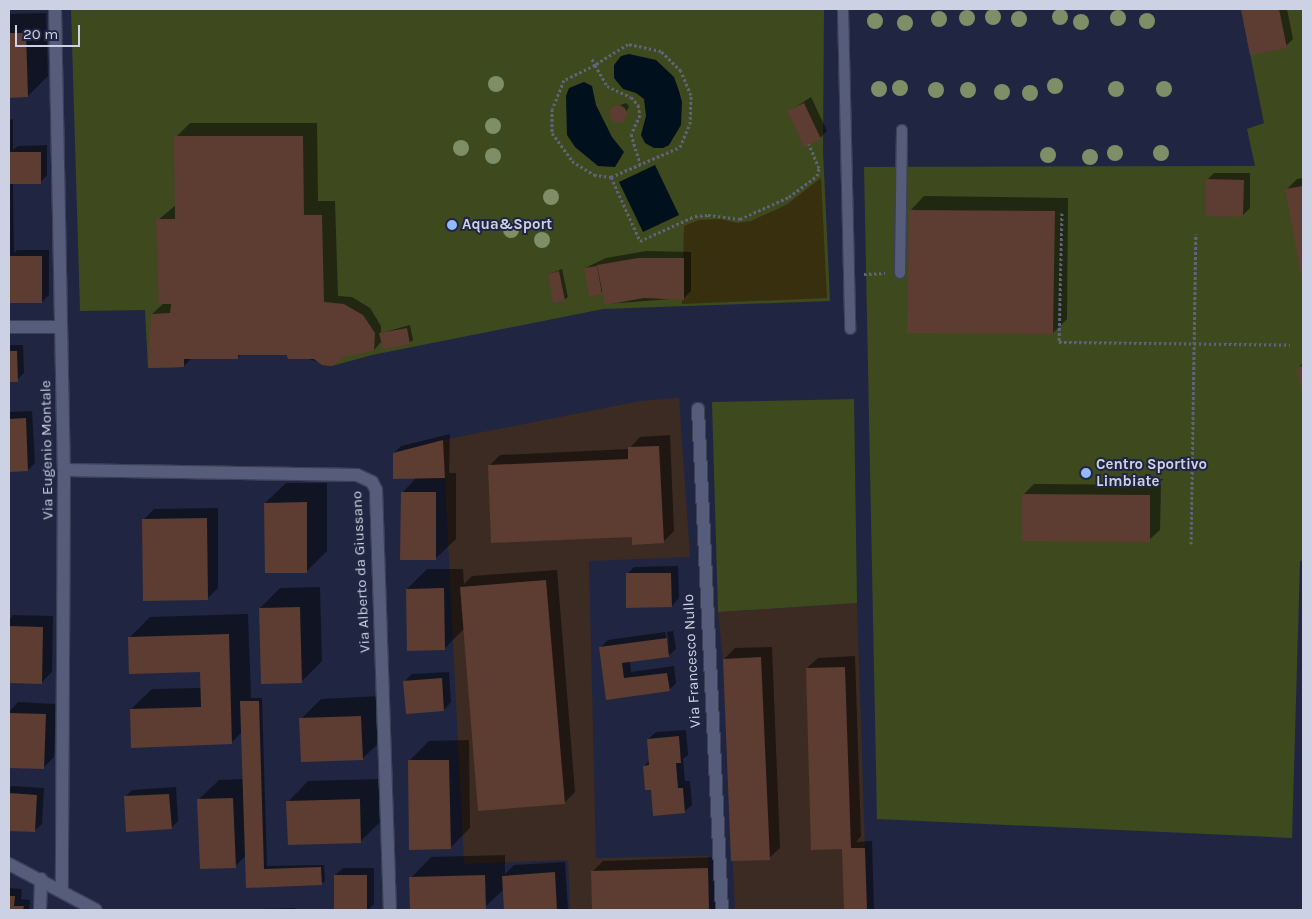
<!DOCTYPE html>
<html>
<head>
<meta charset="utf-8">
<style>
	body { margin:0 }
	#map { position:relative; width:1312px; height:919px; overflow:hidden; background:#202641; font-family:Karla,sans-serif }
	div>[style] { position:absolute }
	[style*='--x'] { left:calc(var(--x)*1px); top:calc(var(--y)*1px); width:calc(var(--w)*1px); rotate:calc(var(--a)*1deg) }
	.industrial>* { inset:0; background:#3c2b22 }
	.green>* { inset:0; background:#3f491e }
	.sand>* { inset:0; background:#382f0f }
	.water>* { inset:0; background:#00111d }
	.shadow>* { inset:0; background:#0007 }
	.building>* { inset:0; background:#5d3c31 }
	.round { border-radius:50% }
	.path>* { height:3px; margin-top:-1.5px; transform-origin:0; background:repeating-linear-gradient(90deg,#5f647c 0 2.5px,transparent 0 5px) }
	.roads { filter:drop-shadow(1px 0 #3c4157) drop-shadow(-1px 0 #3c4157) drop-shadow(0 1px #3c4157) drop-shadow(0 -1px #3c4157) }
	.service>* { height:10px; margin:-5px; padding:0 5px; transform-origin:5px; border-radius:5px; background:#565d7b }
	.minor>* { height:12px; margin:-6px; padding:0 6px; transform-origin:6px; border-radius:6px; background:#565d7b }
	.trees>* { width:16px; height:16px; margin:-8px; border-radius:50%; background:#7e8e66 }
	.dots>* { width:14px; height:14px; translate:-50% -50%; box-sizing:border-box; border:2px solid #202641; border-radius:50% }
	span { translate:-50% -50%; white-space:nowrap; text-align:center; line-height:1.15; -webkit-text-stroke:4px #202641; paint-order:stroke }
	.poi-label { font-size:15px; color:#ccd1e3; font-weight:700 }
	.left { translate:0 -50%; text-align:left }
	.street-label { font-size:15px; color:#ccd1e3 }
	.frame { position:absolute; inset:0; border:10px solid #ccd1e3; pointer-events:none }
	.scale { position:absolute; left:15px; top:25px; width:65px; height:22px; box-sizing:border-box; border:2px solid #ccd1e3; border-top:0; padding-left:6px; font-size:15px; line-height:18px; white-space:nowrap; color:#ccd1e3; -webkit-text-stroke:4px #202641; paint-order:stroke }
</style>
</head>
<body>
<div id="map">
	<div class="industrial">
		<div style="clip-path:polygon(679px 398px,690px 557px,589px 561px,596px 858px,708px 856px,709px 910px,570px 910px,568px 860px,464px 864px,443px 440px,640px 401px)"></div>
		<div style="clip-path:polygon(857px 603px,867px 910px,735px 910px,723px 659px,718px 612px)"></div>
	</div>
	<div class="green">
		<div style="clip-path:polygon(71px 9px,824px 9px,823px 150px,830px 301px,603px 309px,372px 355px,332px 366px,322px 365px,314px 359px,288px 359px,287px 355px,238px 355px,238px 359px,184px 359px,184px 367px,148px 368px,145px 310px,80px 311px)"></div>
		<div style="clip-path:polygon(1241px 9px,1303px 9px,1303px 560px,1300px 561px,1292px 838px,877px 819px,864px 167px,1255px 166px,1247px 129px,1264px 123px)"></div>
		<div style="clip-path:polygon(854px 399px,857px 603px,718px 612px,712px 402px)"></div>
	</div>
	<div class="sand">
		<div style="clip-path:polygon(821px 178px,827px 298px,682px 304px,684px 226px,699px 220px,721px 219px,737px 223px,751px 221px,786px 205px)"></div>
	</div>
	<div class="water">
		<div style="clip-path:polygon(629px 54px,656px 60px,674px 77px,679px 91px,682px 102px,681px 125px,669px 145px,663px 148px,654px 148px,645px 143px,641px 135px,646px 116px,644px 99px,636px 93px,623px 89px,614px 78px,614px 65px,621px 56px)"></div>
		<div style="clip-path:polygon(584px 82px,592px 86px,596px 105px,612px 137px,624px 152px,615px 167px,598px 166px,575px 147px,567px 135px,566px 96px,569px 88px)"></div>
		<div style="clip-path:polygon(655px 165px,679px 215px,643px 232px,619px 182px)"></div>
	</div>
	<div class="shadow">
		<div style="clip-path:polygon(1242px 9px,1287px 9px,1293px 39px,1286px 46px,1251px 54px)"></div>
		<div style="clip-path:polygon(46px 13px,48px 76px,28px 96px,9px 96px,9px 14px)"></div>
		<div style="clip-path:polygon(811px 97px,827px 131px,820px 138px,788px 112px)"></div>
		<div style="clip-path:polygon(626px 103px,629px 106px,624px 118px,614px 121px,610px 114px,612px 108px)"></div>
		<div style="clip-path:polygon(13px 119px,13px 150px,18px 146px,47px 145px,47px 175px,40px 183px,13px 183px,14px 253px,17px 250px,49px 250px,49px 295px,42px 302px,9px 280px,9px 120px)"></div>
		<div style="clip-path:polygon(190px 123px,317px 123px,318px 201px,335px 201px,338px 296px,352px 297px,370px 308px,381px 326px,381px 333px,410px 325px,413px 340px,409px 343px,382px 341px,374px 350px,348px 354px,332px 365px,288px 354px,242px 353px,237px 358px,192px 358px,184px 366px,152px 314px,164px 303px,158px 220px,176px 205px,176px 137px)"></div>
		<div style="clip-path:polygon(1214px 173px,1250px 173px,1250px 208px,1243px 215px,1207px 180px)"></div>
		<div style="clip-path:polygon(1303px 178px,1303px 278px,1286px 190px,1297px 179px)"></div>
		<div style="clip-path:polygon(924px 196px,1068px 198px,1067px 319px,1053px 333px,910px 211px)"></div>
		<div style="clip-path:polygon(646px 251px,691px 252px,691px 291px,684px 298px,606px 304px,604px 291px,601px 293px,585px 268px,606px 258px)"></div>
		<div style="clip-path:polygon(562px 269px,568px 297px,564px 300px,549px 274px)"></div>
		<div style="clip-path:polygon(9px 345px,23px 345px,24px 373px,17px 380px,9px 381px)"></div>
		<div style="clip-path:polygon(1303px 363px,1303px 393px,1298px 368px)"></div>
		<div style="clip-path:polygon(32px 411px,35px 463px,28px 470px,9px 471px,9px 412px)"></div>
		<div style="clip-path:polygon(450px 434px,449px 473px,456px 473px,456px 539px,435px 559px,402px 493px,417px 477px,394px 453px,401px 446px)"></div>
		<div style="clip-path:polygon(670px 435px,674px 531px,663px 542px,633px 535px,489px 466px,500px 455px,629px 449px,640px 437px)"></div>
		<div style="clip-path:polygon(286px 483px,327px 483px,327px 551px,307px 571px,265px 503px)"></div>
		<div style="clip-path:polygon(1034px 484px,1161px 485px,1160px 530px,1149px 540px,1023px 495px)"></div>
		<div style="clip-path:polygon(218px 508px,218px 588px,208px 598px,143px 520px,154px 509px)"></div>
		<div style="clip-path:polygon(678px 566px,679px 598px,672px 606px,627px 574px,634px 567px)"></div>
		<div style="clip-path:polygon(427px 569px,463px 569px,464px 584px,472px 576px,557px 570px,575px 792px,564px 803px,464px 629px,444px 649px,407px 589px)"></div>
		<div style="clip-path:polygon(320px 587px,322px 661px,302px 681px,260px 608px,280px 588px)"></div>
		<div style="clip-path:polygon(248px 614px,251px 698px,262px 698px,267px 866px,324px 865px,325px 881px,321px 884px,247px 887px,246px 856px,235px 866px,198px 800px,219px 780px,244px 779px,242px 732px,231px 743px,131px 709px,152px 689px,201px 688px,201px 671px,130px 637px,150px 617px)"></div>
		<div style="clip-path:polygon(13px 615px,53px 616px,52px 672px,41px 683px,9px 682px,9px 620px)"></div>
		<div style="clip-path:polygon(673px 631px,676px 649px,668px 656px,630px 661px,631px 672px,674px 666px,676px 683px,669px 690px,607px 698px,601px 647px,608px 640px,665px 632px,670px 651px,667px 632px)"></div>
		<div style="clip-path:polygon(772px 647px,780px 848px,769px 858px,724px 659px,735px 648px)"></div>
		<div style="clip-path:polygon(855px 656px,861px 836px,856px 842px,872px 841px,874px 910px,846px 910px,844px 847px,807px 668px,818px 658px)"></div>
		<div style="clip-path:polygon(449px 672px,451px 702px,444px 710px,405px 681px,412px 674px)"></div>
		<div style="clip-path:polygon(381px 696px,383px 739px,362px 759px,301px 719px,321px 699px)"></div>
		<div style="clip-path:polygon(18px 702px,56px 704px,54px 757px,43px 768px,9px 767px,9px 712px)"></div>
		<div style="clip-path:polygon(686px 730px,688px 755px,683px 759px,685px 781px,690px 781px,692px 805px,684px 812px,652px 789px,644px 766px,650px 760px,648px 739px,656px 732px)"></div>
		<div style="clip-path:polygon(469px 740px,470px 828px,450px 848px,409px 761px,429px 741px)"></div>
		<div style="clip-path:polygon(379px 779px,380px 822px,360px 842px,288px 802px,308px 781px)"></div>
		<div style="clip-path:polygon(12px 786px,44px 788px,42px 824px,34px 831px,9px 829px,9px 789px)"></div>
		<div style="clip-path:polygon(176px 787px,178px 821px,171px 828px,125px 797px,132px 790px)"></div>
		<div style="clip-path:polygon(505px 855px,505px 874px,514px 865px,565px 862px,568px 910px,505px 910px,504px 889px,485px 907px,411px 878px,431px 857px)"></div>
		<div style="clip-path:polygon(719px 857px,720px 910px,593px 910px,592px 872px,603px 861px)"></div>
		<div style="clip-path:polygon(343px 868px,374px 868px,374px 904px,368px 910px,335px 910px,335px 875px)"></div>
		<div style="clip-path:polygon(9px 888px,22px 889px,21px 899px,30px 900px,29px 910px,9px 910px)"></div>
		<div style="clip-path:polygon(295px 908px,296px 910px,266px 910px,267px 909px)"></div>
	</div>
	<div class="building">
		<div style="clip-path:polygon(1241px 9px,1279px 9px,1287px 48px,1250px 55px)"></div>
		<div style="clip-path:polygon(9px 33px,26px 33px,28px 97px,9px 98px)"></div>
		<div style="clip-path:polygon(804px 103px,821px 139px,804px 147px,787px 111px)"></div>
		<div class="round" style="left:609px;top:105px;width:18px;height:18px"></div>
		<div style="clip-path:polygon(174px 136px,303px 136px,304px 215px,322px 215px,324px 302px,344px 304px,363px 315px,375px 333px,374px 351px,346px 356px,332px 366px,322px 365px,314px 359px,288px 359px,287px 355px,238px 355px,238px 359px,184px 359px,184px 367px,148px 368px,151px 314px,170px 313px,171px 304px,159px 304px,156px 219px,175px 219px)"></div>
		<div style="clip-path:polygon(9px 152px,41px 152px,41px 184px,10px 184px)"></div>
		<div style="clip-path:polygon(1206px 179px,1244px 180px,1243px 217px,1205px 216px)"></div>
		<div style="clip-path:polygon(1303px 186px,1303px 279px,1302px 280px,1285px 189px)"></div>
		<div style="clip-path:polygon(909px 210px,1055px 211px,1053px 334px,907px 333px)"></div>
		<div style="clip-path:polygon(9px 256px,42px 256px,42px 303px,9px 303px)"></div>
		<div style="clip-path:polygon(638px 258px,684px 258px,684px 300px,644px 298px,605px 305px,597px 265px)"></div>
		<div style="clip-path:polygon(597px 266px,602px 294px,589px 297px,584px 268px)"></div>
		<div style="clip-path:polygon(559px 271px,565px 301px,553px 303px,548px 274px)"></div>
		<div style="clip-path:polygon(407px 328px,410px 344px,383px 349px,379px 333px)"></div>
		<div style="clip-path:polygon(9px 351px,17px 351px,18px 382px,9px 382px)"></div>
		<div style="clip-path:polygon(1303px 366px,1303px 394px,1302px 394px,1297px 367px)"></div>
		<div style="clip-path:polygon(26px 418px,28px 471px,9px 472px,9px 419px)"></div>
		<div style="clip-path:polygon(443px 440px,445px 478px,393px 479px,393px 453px)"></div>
		<div style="clip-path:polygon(659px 446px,664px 543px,632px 545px,632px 537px,491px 543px,488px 465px,628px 459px,628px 447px)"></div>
		<div style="clip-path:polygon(401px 492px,436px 492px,436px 560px,400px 560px)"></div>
		<div style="clip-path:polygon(1022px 494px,1150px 495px,1150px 542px,1021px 541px)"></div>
		<div style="clip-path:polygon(307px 502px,307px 573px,265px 573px,264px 503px)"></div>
		<div style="clip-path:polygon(207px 518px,208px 600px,143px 601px,142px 519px)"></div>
		<div style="clip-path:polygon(626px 573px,671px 573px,672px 607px,626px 608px)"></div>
		<div style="clip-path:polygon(546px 580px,565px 804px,478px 811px,460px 587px)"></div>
		<div style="clip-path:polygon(444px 588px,445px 650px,407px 651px,406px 589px)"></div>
		<div style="clip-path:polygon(300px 607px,302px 683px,261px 684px,259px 608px)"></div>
		<div style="clip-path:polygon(9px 626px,43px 627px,42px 684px,9px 683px)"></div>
		<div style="clip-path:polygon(229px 634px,232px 744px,131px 748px,130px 709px,201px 707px,200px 672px,129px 674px,128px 637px)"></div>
		<div style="clip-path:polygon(667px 638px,669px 657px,622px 663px,624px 678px,667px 673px,670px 691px,606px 700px,599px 647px)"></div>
		<div style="clip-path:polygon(761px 657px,770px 860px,731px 861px,723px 659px)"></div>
		<div style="clip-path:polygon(845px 667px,851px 848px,865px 848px,867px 910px,844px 910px,842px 849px,811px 850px,806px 668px)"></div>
		<div style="clip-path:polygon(442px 678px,444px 711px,406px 714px,403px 681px)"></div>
		<div style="clip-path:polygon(240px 701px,259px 701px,264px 869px,321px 867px,322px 885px,246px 888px)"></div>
		<div style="clip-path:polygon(9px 713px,46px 714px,44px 769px,9px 768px)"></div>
		<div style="clip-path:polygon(361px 716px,363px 760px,301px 762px,299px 718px)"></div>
		<div style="clip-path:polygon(679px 736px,681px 763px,676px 763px,678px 788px,683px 788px,685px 813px,653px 816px,651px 790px,645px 790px,643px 766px,649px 765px,647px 739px)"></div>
		<div style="clip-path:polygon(408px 760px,449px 760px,451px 849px,409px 850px)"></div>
		<div style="clip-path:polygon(9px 793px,37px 795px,35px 832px,9px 831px)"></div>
		<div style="clip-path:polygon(169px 794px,172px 829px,126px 832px,124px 796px)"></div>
		<div style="clip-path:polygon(233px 798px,236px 868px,200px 869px,197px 799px)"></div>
		<div style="clip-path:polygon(360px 799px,361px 843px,288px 845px,286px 801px)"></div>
		<div style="clip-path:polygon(708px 868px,709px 910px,592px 910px,591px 871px)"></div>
		<div style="clip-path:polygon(555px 872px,557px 910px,504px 910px,502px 876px)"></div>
		<div style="clip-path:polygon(334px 875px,367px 875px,367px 910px,334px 910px)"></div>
		<div style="clip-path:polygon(485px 875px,486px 909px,410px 910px,409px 877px)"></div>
		<div style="clip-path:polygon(9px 896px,15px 896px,14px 906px,24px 906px,23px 910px,9px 910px)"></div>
	</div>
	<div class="path">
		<div style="--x:592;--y:59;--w:7;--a:63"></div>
		<div style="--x:595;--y:65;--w:34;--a:154"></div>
		<div style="--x:564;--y:80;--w:31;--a:112"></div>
		<div style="--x:552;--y:109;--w:24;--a:90"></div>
		<div style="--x:552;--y:133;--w:34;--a:54"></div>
		<div style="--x:572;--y:161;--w:26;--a:32"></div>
		<div style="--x:594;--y:175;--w:17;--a:7"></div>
		<div style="--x:611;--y:177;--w:70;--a:65.6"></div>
		<div style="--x:640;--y:241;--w:60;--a:-24.4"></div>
		<div style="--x:695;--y:216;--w:13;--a:-4"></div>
		<div style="--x:708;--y:215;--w:32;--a:7"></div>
		<div style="--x:740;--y:219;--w:54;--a:-24.2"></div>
		<div style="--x:789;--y:197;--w:35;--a:-37"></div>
		<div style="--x:817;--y:176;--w:8;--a:-76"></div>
		<div style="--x:819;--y:168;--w:26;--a:-113"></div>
		<div style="--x:611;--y:177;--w:75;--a:-23.5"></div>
		<div style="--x:680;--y:147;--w:25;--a:-67"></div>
		<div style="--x:690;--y:124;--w:29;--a:-88"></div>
		<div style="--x:691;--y:95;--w:26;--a:-113"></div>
		<div style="--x:681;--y:71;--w:28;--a:-135"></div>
		<div style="--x:661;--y:51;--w:34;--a:-168"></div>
		<div style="--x:628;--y:44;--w:39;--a:148"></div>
		<div style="--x:595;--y:65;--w:24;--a:60"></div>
		<div style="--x:607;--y:86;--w:26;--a:25"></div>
		<div style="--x:631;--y:97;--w:11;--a:49"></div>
		<div style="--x:638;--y:105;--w:10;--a:79"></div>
		<div style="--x:640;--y:115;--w:21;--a:115"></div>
		<div style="--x:631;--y:134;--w:31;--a:73"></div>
		<div style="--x:1062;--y:213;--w:129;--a:91.3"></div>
		<div style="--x:1059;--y:342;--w:231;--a:0.7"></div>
		<div style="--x:864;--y:274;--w:21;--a:-3"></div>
		<div style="--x:1191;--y:544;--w:310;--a:-89.1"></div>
	</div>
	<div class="roads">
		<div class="service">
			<div style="--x:843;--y:9;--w:320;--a:88.7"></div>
			<div style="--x:900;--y:273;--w:143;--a:-89.2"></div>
		</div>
		<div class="minor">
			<div style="--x:55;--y:9;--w:461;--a:88.9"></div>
			<div style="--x:64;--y:470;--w:421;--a:90.3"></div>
			<div style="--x:9;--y:327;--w:52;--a:0"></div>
			<div style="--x:698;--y:409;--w:502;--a:87.26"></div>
			<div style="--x:64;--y:470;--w:293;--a:1"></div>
			<div style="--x:357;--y:475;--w:17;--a:25"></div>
			<div style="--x:372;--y:482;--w:9;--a:63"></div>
			<div style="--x:376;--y:490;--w:420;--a:88.1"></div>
			<div style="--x:9;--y:864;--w:98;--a:27.9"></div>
			<div style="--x:40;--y:910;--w:31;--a:-88"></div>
		</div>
	</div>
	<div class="trees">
		<div style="left:993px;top:17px"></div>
		<div style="left:1060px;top:17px"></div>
		<div style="left:967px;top:18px"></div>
		<div style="left:1118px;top:18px"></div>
		<div style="left:939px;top:19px"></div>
		<div style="left:1019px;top:19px"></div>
		<div style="left:875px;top:21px"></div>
		<div style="left:1147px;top:21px"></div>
		<div style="left:1081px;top:22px"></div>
		<div style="left:905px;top:23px"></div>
		<div style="left:496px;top:84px"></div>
		<div style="left:1055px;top:86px"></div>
		<div style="left:900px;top:88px"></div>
		<div style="left:879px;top:89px"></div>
		<div style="left:1116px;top:89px"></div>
		<div style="left:1164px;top:89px"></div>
		<div style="left:936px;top:90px"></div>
		<div style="left:968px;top:90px"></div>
		<div style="left:1002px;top:92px"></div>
		<div style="left:1030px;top:93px"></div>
		<div style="left:493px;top:126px"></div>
		<div style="left:461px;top:148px"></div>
		<div style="left:1115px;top:153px"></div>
		<div style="left:1161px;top:153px"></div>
		<div style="left:1048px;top:155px"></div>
		<div style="left:493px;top:156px"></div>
		<div style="left:1090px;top:157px"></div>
		<div style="left:551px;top:197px"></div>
		<div style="left:511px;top:230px"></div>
		<div style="left:542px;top:240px"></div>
	</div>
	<div class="dots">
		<div style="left:452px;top:225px;background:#92b8fd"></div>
		<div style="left:1086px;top:473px;background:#92b8fd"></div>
	</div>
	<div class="poi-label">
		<span class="left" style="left:462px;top:225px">Aqua&amp;Sport</span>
		<span class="left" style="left:1096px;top:473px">Centro Sportivo<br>Limbiate</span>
	</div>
	<div class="street-label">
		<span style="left:47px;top:450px;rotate:-91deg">Via Eugenio Montale</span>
		<span style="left:361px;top:572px;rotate:-93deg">Via Alberto da Giussano</span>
		<span style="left:692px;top:661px;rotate:-93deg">Via Francesco Nullo</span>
	</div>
	<div class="frame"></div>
	<div class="scale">20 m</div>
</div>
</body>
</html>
